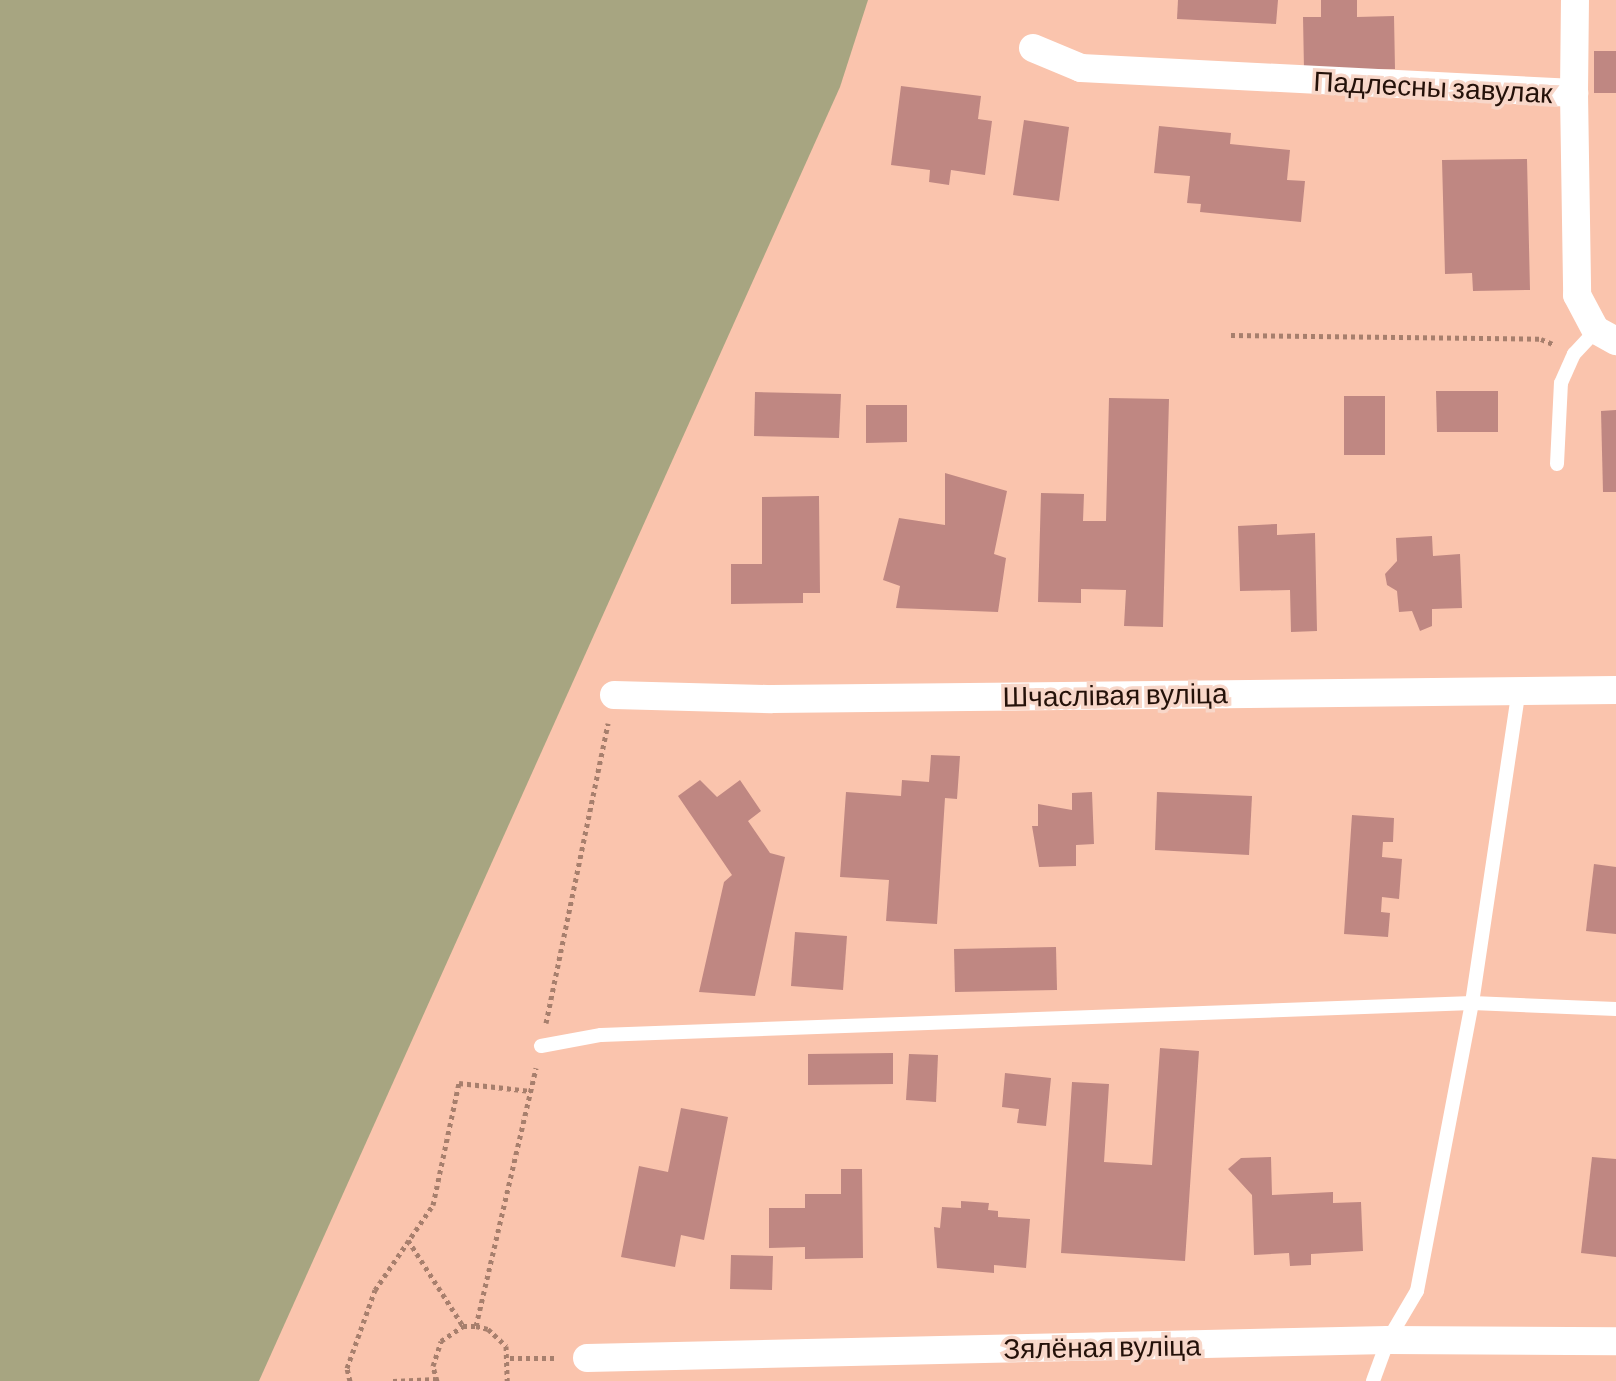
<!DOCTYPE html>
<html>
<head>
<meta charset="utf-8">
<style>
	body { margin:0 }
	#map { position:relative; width:1616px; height:1381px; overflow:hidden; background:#fac4ad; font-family:Barlow,sans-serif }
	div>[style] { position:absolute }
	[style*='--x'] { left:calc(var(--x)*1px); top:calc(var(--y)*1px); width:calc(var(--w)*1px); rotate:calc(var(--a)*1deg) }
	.green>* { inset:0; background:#a7a581 }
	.building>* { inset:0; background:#bf8782 }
	.path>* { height:5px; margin-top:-2.5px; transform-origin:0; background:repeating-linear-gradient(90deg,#a77f6d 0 4px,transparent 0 8px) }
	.service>* { height:14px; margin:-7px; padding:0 7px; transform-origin:7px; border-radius:7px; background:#fff }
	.minor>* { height:28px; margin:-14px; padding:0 14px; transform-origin:14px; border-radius:14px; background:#fff }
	span { translate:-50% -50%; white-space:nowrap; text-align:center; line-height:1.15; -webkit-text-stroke:7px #f8d7c9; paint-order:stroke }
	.street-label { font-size:28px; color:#241109 }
</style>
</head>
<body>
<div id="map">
	<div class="green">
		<div style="clip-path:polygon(0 0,868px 0,840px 87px,259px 1381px,0 1381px)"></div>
	</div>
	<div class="building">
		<div style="clip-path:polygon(1178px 0,1278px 0,1276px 24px,1177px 19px)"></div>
		<div style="clip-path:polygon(1321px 0,1357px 0,1357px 17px,1394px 16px,1395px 69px,1304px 70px,1303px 17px,1321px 17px)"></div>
		<div style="clip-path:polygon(1594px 51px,1616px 51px,1616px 93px,1594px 93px)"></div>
		<div style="clip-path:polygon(901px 86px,981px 96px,978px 119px,992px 121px,985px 175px,951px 170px,949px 185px,929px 182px,930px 170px,891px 165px)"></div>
		<div style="clip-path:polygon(1024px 120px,1069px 127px,1059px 201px,1013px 195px)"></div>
		<div style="clip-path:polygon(1159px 126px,1231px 133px,1230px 144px,1290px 150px,1287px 180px,1305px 181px,1301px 222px,1200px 212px,1201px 204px,1187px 203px,1190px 176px,1154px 173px)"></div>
		<div style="clip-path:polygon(1527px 159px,1530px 290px,1473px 291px,1472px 273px,1445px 274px,1442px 160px)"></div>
		<div style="clip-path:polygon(1436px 391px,1498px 391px,1498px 432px,1437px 432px)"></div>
		<div style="clip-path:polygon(755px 392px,841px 394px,839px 438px,754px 436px)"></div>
		<div style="clip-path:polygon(1344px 396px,1385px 396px,1385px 455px,1344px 455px)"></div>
		<div style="clip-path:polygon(1109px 398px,1169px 399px,1163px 627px,1124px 626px,1126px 590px,1081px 589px,1081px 603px,1038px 602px,1041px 493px,1084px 494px,1083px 521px,1106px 521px)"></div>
		<div style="clip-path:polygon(866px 405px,907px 405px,907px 442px,866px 443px)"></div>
		<div style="clip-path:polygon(1616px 410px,1616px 492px,1603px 492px,1601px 411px)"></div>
		<div style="clip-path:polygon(945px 473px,1007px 491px,994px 554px,1006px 558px,998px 612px,896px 608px,900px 586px,883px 580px,899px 518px,945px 525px)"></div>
		<div style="clip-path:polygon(819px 496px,820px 593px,803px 593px,803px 603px,731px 604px,731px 564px,762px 564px,762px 497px)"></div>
		<div style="clip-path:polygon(1277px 524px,1277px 535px,1315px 533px,1317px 631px,1291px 632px,1290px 590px,1240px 591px,1238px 526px)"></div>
		<div style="clip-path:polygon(1432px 536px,1433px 556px,1460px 554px,1462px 608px,1432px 609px,1432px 626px,1420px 631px,1412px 611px,1399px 612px,1397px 591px,1387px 585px,1385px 574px,1397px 561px,1396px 538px)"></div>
		<div style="clip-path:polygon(931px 755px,960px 756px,957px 799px,945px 798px,937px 924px,886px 921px,889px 880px,840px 877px,846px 792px,901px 796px,902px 780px,929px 782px)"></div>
		<div style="clip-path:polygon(700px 780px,717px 797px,740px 780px,761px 811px,748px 821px,770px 853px,785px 857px,755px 996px,699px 992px,724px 882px,732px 875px,678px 796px)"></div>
		<div style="clip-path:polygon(1092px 792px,1094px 844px,1076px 845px,1076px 866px,1039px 867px,1032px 826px,1038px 826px,1038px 804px,1072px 810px,1072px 793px)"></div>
		<div style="clip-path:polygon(1157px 792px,1252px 796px,1249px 855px,1155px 850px)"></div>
		<div style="clip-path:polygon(1352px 815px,1394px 818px,1393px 842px,1383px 842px,1382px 857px,1402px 859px,1399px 899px,1382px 897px,1381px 912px,1390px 913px,1388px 937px,1344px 934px)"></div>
		<div style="clip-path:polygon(1594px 864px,1616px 867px,1616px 934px,1586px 931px)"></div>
		<div style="clip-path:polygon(795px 932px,847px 936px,843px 990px,791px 986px)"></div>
		<div style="clip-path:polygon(1056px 947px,1057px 990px,955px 992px,954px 949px)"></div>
		<div style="clip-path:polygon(1160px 1048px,1199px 1051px,1185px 1261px,1061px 1253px,1072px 1082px,1109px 1084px,1104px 1162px,1152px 1165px)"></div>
		<div style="clip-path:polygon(893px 1053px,893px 1084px,808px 1085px,808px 1054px)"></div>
		<div style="clip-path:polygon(909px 1054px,938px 1055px,936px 1102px,906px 1100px)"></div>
		<div style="clip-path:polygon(1005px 1073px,1051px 1078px,1046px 1126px,1017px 1123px,1019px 1109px,1002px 1107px)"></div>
		<div style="clip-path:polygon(681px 1108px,728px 1117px,704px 1240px,681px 1235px,675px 1267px,621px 1257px,639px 1166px,668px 1172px)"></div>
		<div style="clip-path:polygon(1271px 1157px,1272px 1195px,1333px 1192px,1333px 1203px,1361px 1202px,1363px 1251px,1311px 1254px,1311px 1265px,1290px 1266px,1289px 1253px,1254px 1255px,1252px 1195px,1228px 1169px,1241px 1158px)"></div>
		<div style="clip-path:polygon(1592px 1157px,1616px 1159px,1616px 1257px,1581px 1253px)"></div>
		<div style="clip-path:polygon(841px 1169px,862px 1169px,863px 1258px,805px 1259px,805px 1247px,769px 1248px,769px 1208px,805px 1208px,805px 1194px,841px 1194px)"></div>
		<div style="clip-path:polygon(961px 1201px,989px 1203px,988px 1210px,998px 1211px,998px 1217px,1030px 1219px,1026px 1268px,994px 1265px,994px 1273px,937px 1268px,934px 1227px,940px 1228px,942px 1207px,961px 1208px)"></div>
		<div style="clip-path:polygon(731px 1255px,773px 1256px,772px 1290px,730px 1289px)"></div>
	</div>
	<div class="path">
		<div style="--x:1231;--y:335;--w:310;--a:0.7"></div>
		<div style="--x:1541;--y:339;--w:15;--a:23"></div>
		<div style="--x:546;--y:1023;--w:306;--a:-78.3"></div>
		<div style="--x:408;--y:1240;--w:102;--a:57.4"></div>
		<div style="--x:476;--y:1326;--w:265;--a:-76.9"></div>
		<div style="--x:510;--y:1358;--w:48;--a:0"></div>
		<div style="--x:350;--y:1381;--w:13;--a:-103"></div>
		<div style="--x:347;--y:1368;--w:83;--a:-70.3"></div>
		<div style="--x:375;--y:1290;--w:103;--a:-55.7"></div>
		<div style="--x:433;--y:1205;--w:125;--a:-78"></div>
		<div style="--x:459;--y:1083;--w:72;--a:6.3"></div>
		<div style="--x:393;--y:1381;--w:43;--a:-2.7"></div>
		<div style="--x:437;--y:1381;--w:16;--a:-105"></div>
		<div style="--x:433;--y:1366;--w:26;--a:-72"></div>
		<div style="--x:441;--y:1341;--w:27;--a:-34"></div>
		<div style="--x:463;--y:1326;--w:13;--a:0"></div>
		<div style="--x:476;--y:1326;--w:12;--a:14"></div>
		<div style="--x:488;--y:1329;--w:25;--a:43"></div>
		<div style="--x:506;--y:1346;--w:35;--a:88"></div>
	</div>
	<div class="service">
		<div style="--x:1557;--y:464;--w:81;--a:-87.2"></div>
		<div style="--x:1561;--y:383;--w:32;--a:-66"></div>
		<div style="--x:1574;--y:354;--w:33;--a:-47"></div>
		<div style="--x:541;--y:1046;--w:61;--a:-10.4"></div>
		<div style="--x:601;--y:1035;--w:872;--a:-2.1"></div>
		<div style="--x:1472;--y:1003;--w:144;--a:2.4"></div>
		<div style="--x:1373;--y:1381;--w:44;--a:-69.9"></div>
		<div style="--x:1388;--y:1340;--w:57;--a:-59.4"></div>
		<div style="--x:1417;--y:1291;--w:293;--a:-79.2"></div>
		<div style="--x:1472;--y:1003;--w:317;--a:-81.5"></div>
	</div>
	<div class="minor">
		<div style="--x:1033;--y:48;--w:52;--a:22.6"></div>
		<div style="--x:1081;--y:68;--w:494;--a:2.9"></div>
		<div style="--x:1574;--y:93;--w:202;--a:89.1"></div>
		<div style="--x:1577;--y:295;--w:40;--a:62"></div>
		<div style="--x:1596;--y:330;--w:23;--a:29"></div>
		<div style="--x:1574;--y:93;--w:93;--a:-89.4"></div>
		<div style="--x:614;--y:695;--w:158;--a:1.5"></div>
		<div style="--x:772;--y:699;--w:844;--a:-0.61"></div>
		<div style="--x:587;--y:1358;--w:801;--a:-1.29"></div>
		<div style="--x:1388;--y:1340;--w:228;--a:0.3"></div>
	</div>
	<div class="street-label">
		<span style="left:1433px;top:86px;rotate:3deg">Падлесны завулак</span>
		<span style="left:1115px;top:694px;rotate:-1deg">Шчаслівая вуліца</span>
		<span style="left:1102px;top:1346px;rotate:-1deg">Зялёная вуліца</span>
	</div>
</div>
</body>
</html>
